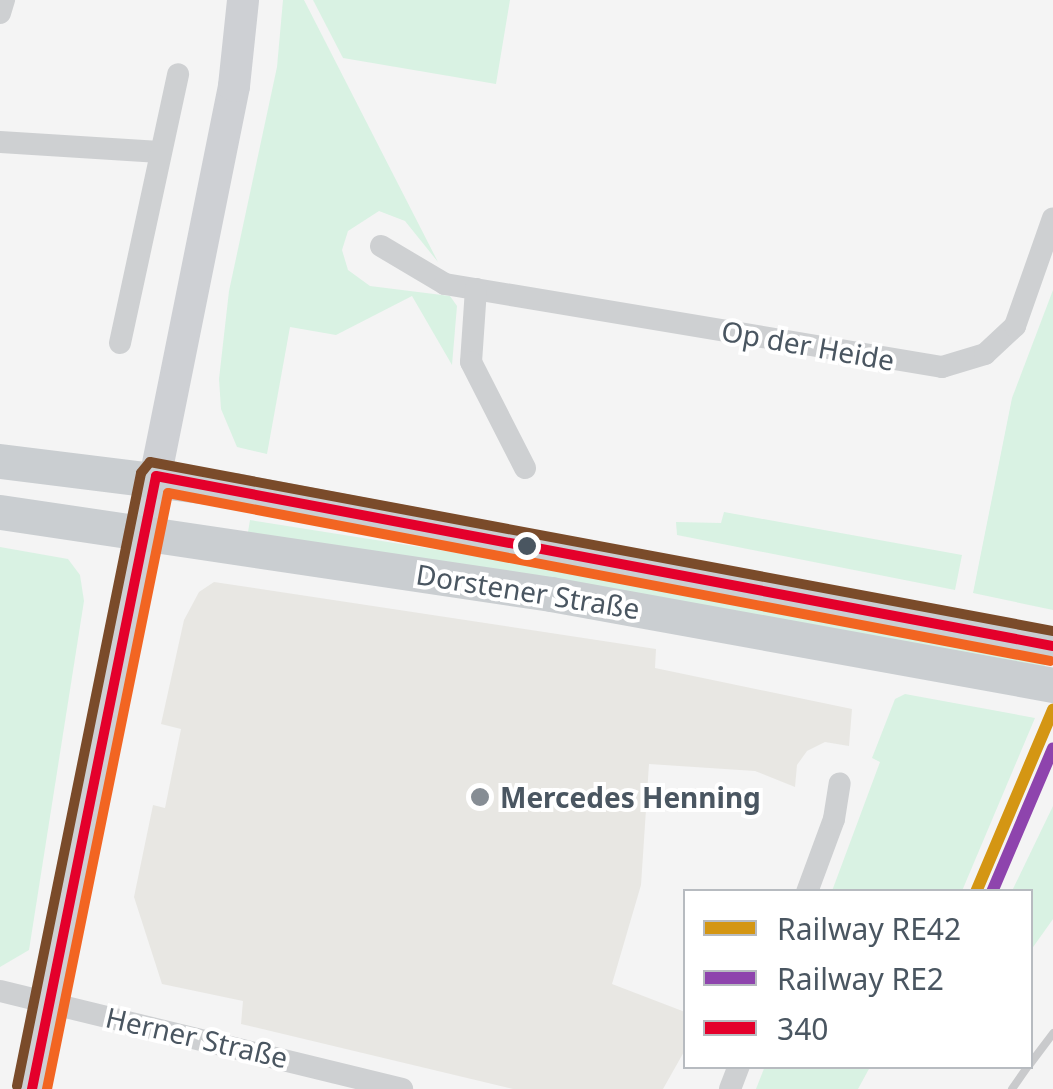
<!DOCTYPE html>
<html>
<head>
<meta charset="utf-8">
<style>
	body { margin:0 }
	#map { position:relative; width:1053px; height:1089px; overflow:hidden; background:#f4f4f4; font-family:"Noto Sans",sans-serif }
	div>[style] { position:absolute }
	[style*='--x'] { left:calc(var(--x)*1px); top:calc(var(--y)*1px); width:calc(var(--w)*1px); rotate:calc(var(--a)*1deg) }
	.commercial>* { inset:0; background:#e8e7e3 }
	.green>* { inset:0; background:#d9f2e3 }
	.minor>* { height:22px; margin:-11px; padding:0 11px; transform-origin:11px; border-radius:11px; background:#ced0d2 }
	.secondary>* { height:32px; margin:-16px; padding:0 16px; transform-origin:16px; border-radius:16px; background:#ced0d4 }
	.primary>* { height:35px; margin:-17.5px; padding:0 17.5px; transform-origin:17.5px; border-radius:17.5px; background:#caced1 }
	.rail>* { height:8px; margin:-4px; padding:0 4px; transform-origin:4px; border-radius:4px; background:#c9cacc }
	.bus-1>* { height:10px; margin:-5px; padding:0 5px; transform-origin:5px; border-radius:5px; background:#e4002b }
	.bus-2>* { height:10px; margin:-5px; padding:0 5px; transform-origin:5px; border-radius:5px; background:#f26522 }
	.bus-3>* { height:10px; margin:-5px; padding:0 5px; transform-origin:5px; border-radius:5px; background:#7a4b2a }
	.rail-1>* { height:12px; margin:-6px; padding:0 6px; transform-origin:6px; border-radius:6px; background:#d49613 }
	.rail-2>* { height:12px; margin:-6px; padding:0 6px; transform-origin:6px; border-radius:6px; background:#8e44ad }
	.dots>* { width:28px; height:28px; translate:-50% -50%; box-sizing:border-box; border:5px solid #fff; border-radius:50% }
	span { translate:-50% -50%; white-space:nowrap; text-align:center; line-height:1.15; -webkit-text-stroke:8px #fff; paint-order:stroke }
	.street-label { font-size:28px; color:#4a5661 }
	.poi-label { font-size:28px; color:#4a5661; font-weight:700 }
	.left { translate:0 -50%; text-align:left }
	.legend { position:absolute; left:683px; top:889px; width:350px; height:180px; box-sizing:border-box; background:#fff; border:2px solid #b7bbc0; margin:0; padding:12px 18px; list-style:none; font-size:30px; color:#4a5661 }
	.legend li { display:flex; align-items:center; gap:20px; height:50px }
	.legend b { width:50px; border:2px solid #b7bbc0 }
</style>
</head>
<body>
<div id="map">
	<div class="commercial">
		<div style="clip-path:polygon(214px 582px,656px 649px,655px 668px,852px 709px,849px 746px,825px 742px,807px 751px,797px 765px,795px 787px,755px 771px,649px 764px,641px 885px,612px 984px,685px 1012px,685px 1050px,663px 1089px,513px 1089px,241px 1024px,243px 1001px,162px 984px,134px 897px,153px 805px,165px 808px,181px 729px,161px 724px,184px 620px,199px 592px)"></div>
	</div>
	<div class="green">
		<div style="clip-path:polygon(283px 0,304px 0,438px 262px,405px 221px,379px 211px,348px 231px,342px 250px,348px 270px,370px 286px,450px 296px,457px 306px,452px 365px,412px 296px,336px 335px,290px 327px,267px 454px,237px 447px,221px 409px,219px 379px,229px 291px,277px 67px)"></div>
		<div style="clip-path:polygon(313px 0,510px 0,496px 84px,343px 58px)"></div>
		<div style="clip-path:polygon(1053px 290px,1053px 610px,973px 593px,1012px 398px)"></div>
		<div style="clip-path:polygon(724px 512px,962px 555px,955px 590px,677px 535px,676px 522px,721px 523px)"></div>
		<div style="clip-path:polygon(250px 520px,572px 571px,1046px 661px,1044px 669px,248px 532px)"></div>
		<div style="clip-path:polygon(0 547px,68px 559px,80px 575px,84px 601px,29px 950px,0 967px)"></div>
		<div style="clip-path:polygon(905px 694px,1035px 718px,962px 891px,832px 891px,880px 762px,872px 758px,895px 699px)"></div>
		<div style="clip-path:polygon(1053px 806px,1053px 919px,1031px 950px,1030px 892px,1012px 891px)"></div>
		<div style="clip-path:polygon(765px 1066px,870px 1066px,870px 1067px,858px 1089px,756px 1089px)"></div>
	</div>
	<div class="minor">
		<div style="--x:0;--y:13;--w:14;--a:-73"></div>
		<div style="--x:0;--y:142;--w:160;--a:3.6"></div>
		<div style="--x:381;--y:246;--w:74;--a:30.7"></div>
		<div style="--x:445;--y:284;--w:504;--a:9.48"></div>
		<div style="--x:942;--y:367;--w:45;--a:-16.8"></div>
		<div style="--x:985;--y:354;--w:41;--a:-43"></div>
		<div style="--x:1015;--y:326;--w:114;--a:-70.6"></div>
		<div style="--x:476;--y:289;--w:73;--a:93.9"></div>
		<div style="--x:471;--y:362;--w:119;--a:63"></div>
		<div style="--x:120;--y:343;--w:275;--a:-77.8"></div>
		<div style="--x:807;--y:892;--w:78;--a:-69.7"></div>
		<div style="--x:834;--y:819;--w:36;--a:-81"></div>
		<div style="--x:0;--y:991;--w:414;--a:13.7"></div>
		<div style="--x:730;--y:1089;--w:25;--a:-69"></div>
	</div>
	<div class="secondary">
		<div style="--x:32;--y:1089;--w:1023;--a:-78.61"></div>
		<div style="--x:234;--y:86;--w:86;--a:-84"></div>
	</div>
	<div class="primary">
		<div style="--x:0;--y:461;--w:236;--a:7.1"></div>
		<div style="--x:234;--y:490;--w:834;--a:10.78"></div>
		<div style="--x:0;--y:512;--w:557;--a:8.46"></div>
		<div style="--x:551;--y:594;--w:510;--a:10.27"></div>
	</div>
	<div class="rail">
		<div style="--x:1030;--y:1064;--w:39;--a:-53"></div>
		<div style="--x:1012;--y:1089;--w:28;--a:-55"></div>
	</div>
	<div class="bus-1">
		<div style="--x:32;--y:1089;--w:625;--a:-78.56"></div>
		<div style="--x:156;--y:476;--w:913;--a:10.73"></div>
	</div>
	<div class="bus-2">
		<div style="--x:47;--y:1089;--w:608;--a:-78.52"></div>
		<div style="--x:168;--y:493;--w:898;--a:10.78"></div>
	</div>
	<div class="bus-3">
		<div style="--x:17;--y:1086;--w:625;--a:-78.56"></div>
		<div style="--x:141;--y:473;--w:14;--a:-51"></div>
		<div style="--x:150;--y:462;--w:919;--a:10.6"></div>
	</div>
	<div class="rail-1">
		<div style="--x:976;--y:892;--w:198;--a:-67.1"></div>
	</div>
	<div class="rail-2">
		<div style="--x:992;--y:892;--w:156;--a:-67"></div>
	</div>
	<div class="dots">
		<div style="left:527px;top:546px;background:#4a5661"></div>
		<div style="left:480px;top:797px;background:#868d94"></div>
	</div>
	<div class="street-label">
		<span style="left:808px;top:345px;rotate:10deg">Op der Heide</span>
		<span style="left:528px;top:591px;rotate:9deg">Dorstener Straße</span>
		<span style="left:197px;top:1037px;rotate:13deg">Herner Straße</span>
	</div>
	<div class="poi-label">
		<span class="left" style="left:500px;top:797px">Mercedes Henning</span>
	</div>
	<ul class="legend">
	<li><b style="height:12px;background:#d49613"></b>Railway RE42</li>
	<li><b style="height:12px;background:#8e44ad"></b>Railway RE2</li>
	<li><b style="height:12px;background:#e4002b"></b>340</li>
	</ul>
</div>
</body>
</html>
